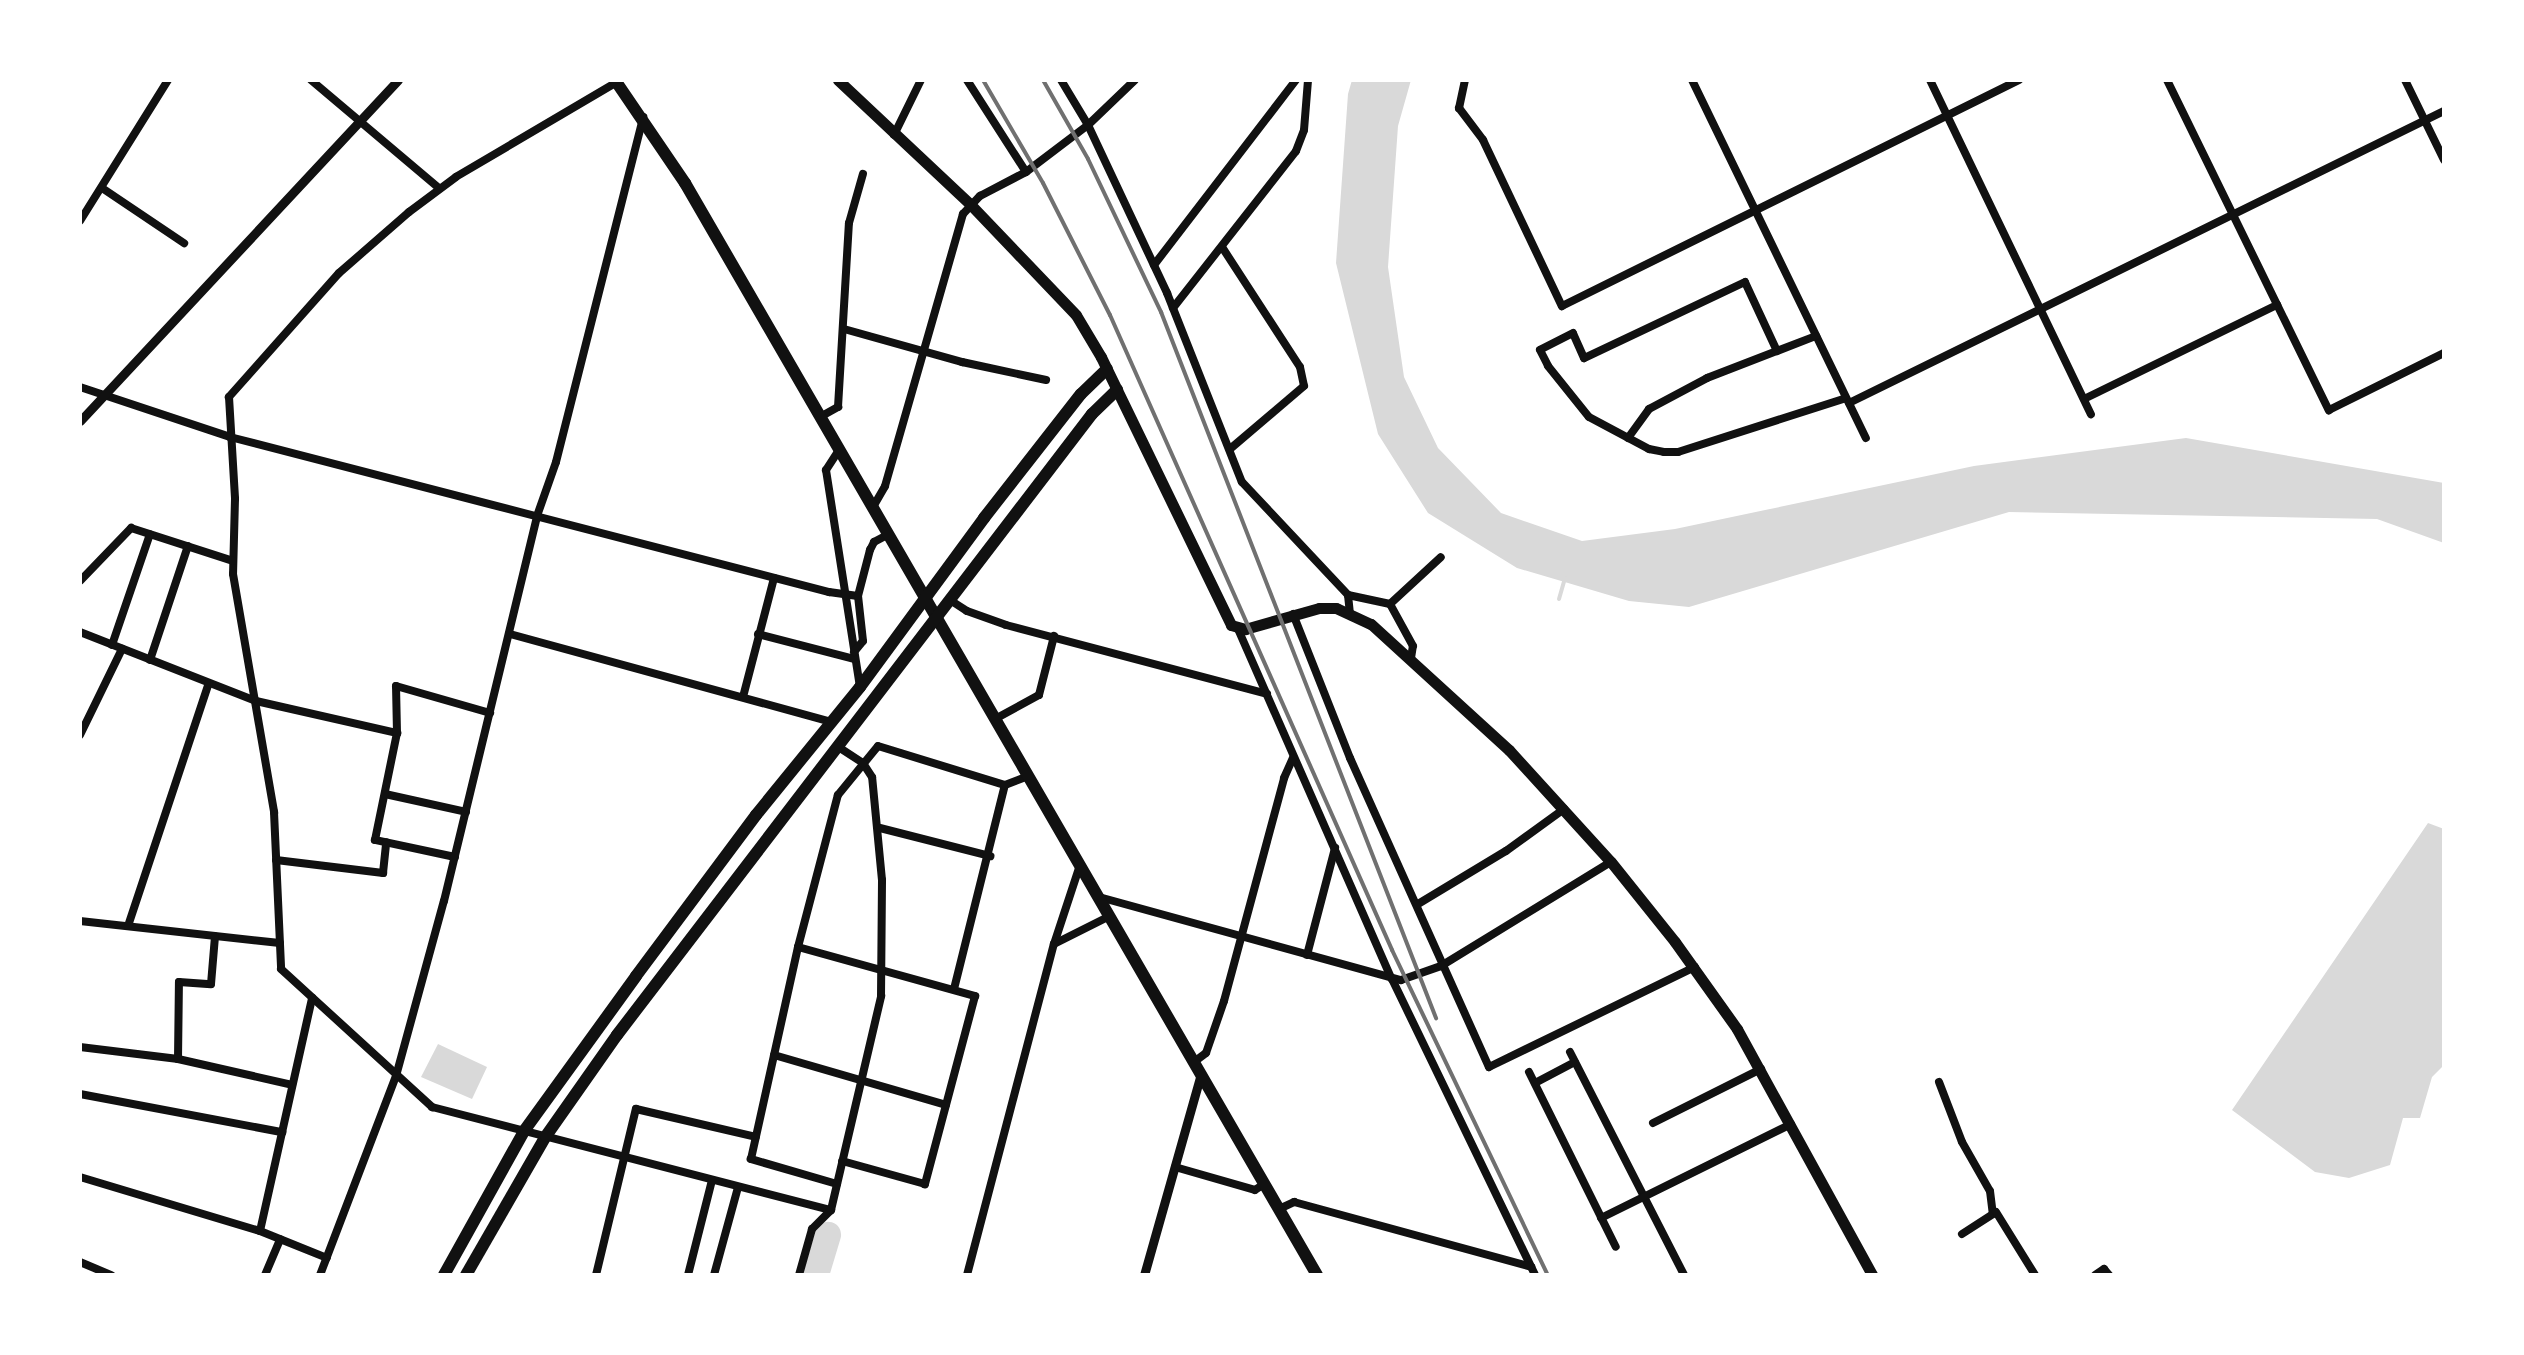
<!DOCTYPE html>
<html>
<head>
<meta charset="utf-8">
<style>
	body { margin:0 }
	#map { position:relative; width:2524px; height:1355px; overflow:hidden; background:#fff; font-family:"Varela Round",sans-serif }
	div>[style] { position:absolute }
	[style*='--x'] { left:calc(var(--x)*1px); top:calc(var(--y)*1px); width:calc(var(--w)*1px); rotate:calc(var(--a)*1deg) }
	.water>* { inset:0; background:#d9d9d9 }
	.stream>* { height:4px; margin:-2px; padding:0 2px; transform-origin:2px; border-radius:2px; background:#d9d9d9 }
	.river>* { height:26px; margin:-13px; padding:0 13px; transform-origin:13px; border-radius:13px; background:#d9d9d9 }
	.minor>* { height:8px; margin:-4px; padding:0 4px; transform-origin:4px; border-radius:4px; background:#111 }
	.tertiary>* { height:9px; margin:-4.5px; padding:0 4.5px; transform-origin:4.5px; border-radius:4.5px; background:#111 }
	.secondary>* { height:11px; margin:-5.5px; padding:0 5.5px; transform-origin:5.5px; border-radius:5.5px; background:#111 }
	.primary>* { height:12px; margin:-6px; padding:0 6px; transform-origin:6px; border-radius:6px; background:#111 }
	.rail>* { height:4px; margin:-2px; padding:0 2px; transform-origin:2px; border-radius:2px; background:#707070 }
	span { translate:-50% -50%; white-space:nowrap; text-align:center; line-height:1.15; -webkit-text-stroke:7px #fff; paint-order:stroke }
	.frame { position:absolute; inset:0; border:82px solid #fff; pointer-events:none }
</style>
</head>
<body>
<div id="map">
	<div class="water">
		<div style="clip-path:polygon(1352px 80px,1411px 80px,1398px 126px,1388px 267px,1404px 377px,1438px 448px,1501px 513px,1582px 541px,1675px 529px,1974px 466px,2186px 438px,2444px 483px,2444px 543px,2377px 519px,2009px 512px,1689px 607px,1629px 601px,1517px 568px,1428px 513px,1378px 434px,1336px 263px,1348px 94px)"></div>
		<div style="clip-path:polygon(2428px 823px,2444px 829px,2444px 1065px,2432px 1077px,2420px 1118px,2403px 1118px,2390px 1165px,2349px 1178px,2315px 1172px,2232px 1110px)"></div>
		<div style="clip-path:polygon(438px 1044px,487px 1067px,472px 1099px,421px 1077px)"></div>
	</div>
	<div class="stream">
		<div style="--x:1559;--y:599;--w:22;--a:-74"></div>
	</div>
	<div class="river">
		<div style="--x:816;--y:1275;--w:42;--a:-73.3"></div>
	</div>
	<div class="minor">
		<div style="--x:311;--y:80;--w:167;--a:40.2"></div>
		<div style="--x:1061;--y:80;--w:52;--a:59"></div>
		<div style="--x:1088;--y:125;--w:186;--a:64.8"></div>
		<div style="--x:1167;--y:293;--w:203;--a:68.4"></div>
		<div style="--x:1242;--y:482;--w:155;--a:46.8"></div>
		<div style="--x:1348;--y:595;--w:18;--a:84"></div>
		<div style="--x:1465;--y:80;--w:29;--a:102"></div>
		<div style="--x:1459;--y:108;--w:40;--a:53"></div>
		<div style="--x:1483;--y:140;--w:184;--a:64.6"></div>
		<div style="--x:1562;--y:306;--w:510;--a:-26.31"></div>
		<div style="--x:1692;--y:80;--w:398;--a:64.1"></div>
		<div style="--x:1930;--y:80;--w:371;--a:64.3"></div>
		<div style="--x:2167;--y:80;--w:368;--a:63.9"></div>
		<div style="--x:2329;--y:410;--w:128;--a:-26.4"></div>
		<div style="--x:2405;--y:80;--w:89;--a:64"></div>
		<div style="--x:617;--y:82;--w:187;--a:149.5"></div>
		<div style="--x:456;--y:177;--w:59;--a:143.3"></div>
		<div style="--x:409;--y:212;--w:93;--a:138.9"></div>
		<div style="--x:339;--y:273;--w:166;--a:131.6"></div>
		<div style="--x:229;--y:397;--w:102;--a:86.6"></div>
		<div style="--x:235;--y:499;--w:75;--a:91.5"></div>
		<div style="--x:233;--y:574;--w:242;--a:80.2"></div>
		<div style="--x:274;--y:812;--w:157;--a:87.4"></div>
		<div style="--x:281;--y:969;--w:205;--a:42.4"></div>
		<div style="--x:432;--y:1107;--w:412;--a:14.5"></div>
		<div style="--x:894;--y:135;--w:61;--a:-63.9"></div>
		<div style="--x:1026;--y:172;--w:78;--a:-37.2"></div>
		<div style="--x:1088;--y:125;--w:65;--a:-43.8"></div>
		<div style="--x:102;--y:188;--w:99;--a:33.9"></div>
		<div style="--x:80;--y:221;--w:166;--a:-58"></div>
		<div style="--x:1222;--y:247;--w:143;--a:57"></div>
		<div style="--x:1300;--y:367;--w:19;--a:78"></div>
		<div style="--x:1304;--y:386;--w:97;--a:139.6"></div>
		<div style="--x:1154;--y:265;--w:233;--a:-52.5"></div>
		<div style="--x:1173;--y:308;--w:199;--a:-51.9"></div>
		<div style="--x:1296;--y:151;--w:22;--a:-69"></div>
		<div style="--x:1304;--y:130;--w:50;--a:-85.4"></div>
		<div style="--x:844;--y:329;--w:123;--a:15.6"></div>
		<div style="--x:962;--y:362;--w:86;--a:12.1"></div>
		<div style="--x:1777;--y:351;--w:76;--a:-114.9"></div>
		<div style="--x:1745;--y:282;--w:178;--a:154.7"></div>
		<div style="--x:1584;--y:358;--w:27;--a:-114"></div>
		<div style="--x:1573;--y:333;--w:37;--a:153"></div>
		<div style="--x:1540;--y:350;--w:18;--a:63"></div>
		<div style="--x:1548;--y:366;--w:65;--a:51.2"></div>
		<div style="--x:1589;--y:417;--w:68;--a:28.1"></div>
		<div style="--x:1649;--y:449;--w:15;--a:11"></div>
		<div style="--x:1664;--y:452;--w:14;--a:0"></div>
		<div style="--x:1678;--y:452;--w:176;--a:-17.8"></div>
		<div style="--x:80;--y:387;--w:158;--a:18.4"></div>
		<div style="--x:230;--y:437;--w:619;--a:14.51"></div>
		<div style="--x:829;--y:592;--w:29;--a:8"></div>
		<div style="--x:2084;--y:399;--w:215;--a:-26"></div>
		<div style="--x:1849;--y:403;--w:663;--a:-26.14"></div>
		<div style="--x:820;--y:417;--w:21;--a:-29"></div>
		<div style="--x:838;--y:407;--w:184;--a:-86.6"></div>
		<div style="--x:849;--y:223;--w:51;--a:-74.1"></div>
		<div style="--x:1628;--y:438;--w:36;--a:-54"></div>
		<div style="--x:1649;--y:409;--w:66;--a:-28.1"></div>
		<div style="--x:1707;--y:378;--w:117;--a:-21.1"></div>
		<div style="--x:839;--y:450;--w:24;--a:123"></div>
		<div style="--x:826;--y:470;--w:219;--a:81.1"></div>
		<div style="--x:873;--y:507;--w:24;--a:-60"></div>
		<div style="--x:885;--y:486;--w:283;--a:-74"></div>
		<div style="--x:963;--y:214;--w:25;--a:-47"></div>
		<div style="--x:980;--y:196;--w:52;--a:-27.6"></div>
		<div style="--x:1026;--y:172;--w:109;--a:-122.7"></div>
		<div style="--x:80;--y:581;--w:74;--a:-46.1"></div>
		<div style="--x:131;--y:528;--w:107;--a:17.9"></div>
		<div style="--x:1348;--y:595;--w:43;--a:12.1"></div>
		<div style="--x:950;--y:600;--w:20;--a:33"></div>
		<div style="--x:967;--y:611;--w:41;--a:19.7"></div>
		<div style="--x:1006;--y:625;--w:270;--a:14.8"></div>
		<div style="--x:1293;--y:614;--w:155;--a:68.4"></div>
		<div style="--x:1350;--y:758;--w:339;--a:65.8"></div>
		<div style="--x:1489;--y:1067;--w:229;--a:-25.9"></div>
		<div style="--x:1238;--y:629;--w:382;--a:66.3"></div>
		<div style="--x:1392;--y:979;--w:329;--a:64.2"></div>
		<div style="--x:80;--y:632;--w:189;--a:21.4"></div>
		<div style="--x:256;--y:701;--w:145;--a:12.8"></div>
		<div style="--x:510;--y:634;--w:331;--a:15.3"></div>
		<div style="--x:758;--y:634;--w:100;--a:14.5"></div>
		<div style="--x:112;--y:645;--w:117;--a:-71.1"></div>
		<div style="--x:854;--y:652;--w:14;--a:-51"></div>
		<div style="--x:863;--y:641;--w:45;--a:-96.3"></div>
		<div style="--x:858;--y:596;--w:48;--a:-75.4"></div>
		<div style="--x:870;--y:550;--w:9;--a:-63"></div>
		<div style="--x:874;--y:542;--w:17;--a:-28"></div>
		<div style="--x:1411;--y:658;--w:12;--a:-81"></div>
		<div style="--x:1413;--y:646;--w:48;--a:-118.7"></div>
		<div style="--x:1390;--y:604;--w:69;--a:-42.7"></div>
		<div style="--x:150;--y:660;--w:120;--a:-71.6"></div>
		<div style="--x:743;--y:697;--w:123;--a:-75.4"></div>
		<div style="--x:995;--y:719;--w:50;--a:-28.6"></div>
		<div style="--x:1039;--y:695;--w:61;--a:-75.7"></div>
		<div style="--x:80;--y:735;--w:96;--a:-64"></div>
		<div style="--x:385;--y:794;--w:83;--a:12.5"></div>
		<div style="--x:880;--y:828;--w:114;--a:14.3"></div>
		<div style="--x:455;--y:857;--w:82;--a:-168"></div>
		<div style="--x:375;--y:840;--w:109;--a:-78.4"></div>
		<div style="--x:397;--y:733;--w:47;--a:-91.2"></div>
		<div style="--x:396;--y:686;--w:98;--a:16"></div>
		<div style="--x:276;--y:860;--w:108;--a:6.9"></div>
		<div style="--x:383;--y:873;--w:31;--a:-84"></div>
		<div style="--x:1099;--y:897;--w:313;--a:15.4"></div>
		<div style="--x:1401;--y:980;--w:42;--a:-19.3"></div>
		<div style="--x:1441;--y:966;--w:199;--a:-31.5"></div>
		<div style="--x:1418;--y:904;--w:103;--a:-31.1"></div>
		<div style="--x:1506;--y:851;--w:72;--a:-35.9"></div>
		<div style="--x:80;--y:921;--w:201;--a:6.3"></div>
		<div style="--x:128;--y:926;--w:256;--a:-71.6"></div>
		<div style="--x:1054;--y:944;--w:63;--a:-26.6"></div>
		<div style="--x:798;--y:947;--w:184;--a:15.5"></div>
		<div style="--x:975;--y:996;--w:195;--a:104.9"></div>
		<div style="--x:925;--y:1184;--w:86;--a:-164.5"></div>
		<div style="--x:1307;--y:955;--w:111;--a:-75.3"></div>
		<div style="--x:954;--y:989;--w:210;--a:-76"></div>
		<div style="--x:80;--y:1047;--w:99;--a:7"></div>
		<div style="--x:178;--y:1059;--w:117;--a:12.8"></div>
		<div style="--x:1570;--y:1052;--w:250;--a:62.9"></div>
		<div style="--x:774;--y:1055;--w:179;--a:16.2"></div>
		<div style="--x:178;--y:1059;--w:77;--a:-89.3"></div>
		<div style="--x:179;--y:982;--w:32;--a:4"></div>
		<div style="--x:211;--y:984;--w:48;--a:-85.2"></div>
		<div style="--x:1194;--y:1062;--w:15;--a:-37"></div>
		<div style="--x:1206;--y:1053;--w:55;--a:-70.9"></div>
		<div style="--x:1224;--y:1001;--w:231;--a:-74.9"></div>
		<div style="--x:1284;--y:778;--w:22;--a:-66"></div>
		<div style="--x:1529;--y:1072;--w:195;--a:63.6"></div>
		<div style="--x:1939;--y:1082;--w:64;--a:69"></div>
		<div style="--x:1962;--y:1142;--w:56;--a:60.3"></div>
		<div style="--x:1990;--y:1191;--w:23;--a:83"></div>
		<div style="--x:1535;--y:1083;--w:45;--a:-27.7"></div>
		<div style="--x:80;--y:1094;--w:206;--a:10.7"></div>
		<div style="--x:1653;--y:1123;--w:121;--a:-26.6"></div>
		<div style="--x:1175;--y:1167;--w:83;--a:16"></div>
		<div style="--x:1255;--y:1190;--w:11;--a:-34"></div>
		<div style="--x:80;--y:1177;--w:188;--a:16.7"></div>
		<div style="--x:260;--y:1231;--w:72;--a:21.9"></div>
		<div style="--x:837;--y:1184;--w:90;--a:-163.8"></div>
		<div style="--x:751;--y:1159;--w:217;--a:-77.5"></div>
		<div style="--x:798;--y:947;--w:157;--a:-75.3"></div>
		<div style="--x:838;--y:795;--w:63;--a:-50.8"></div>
		<div style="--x:878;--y:746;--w:133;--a:17.1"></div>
		<div style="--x:1005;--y:785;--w:25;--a:-21"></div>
		<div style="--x:1279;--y:1209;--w:17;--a:-25"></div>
		<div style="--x:1294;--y:1202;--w:246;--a:15.3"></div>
		<div style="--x:1601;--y:1218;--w:212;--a:-26.3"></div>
		<div style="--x:260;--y:1231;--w:239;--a:-77.4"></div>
		<div style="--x:1962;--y:1234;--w:40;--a:-32.9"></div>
		<div style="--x:1996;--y:1212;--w:74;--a:58.2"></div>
		<div style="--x:80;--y:1262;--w:34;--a:23"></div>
		<div style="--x:265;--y:1275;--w:39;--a:-67"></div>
		<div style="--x:320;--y:1275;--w:213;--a:-69.1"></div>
		<div style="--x:396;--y:1076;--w:181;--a:-74.7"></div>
		<div style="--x:444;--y:901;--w:396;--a:-76.4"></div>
		<div style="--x:537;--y:516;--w:57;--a:-70.6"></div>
		<div style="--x:556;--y:462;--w:356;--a:-75.8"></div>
		<div style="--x:596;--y:1275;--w:171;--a:-76.5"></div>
		<div style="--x:636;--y:1109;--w:123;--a:13.1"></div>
		<div style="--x:688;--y:1275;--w:98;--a:-75.8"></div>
		<div style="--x:714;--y:1275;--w:91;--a:-74.7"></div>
		<div style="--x:799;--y:1275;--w:48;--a:-74.2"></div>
		<div style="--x:812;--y:1229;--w:27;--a:-45"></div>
		<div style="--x:831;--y:1210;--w:220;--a:-76.8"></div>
		<div style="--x:881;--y:996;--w:116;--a:-89.5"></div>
		<div style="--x:882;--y:880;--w:103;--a:-95.5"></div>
		<div style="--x:872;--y:777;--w:17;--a:-123"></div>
		<div style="--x:863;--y:763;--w:30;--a:-147"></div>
		<div style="--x:967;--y:1275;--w:342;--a:-75.3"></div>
		<div style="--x:1054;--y:944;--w:83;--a:-71.8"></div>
		<div style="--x:2095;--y:1275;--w:11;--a:-34"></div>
		<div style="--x:2104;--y:1269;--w:8;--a:50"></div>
	</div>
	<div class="tertiary">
		<div style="--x:80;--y:421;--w:466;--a:-47"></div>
		<div style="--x:1144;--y:1275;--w:209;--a:-74.2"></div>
	</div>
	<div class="secondary">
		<div style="--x:838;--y:80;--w:181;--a:43.2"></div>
		<div style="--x:970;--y:204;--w:153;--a:46.3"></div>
		<div style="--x:1076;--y:315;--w:49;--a:59.2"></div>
		<div style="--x:1101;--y:357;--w:298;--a:64.1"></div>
		<div style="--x:1231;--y:625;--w:15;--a:16"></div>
		<div style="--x:1245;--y:629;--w:77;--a:-15.8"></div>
		<div style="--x:1319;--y:608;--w:17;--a:0"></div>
		<div style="--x:1336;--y:608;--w:38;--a:25"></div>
		<div style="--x:1371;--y:624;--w:187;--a:42.4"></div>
		<div style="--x:1509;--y:750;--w:151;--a:47.7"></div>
		<div style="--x:1611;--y:862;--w:102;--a:51.3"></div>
		<div style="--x:1675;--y:942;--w:107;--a:54.5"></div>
		<div style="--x:1737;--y:1029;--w:281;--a:61.2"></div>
	</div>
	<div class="primary">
		<div style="--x:615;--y:80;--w:125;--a:55.8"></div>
		<div style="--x:685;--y:183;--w:1262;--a:59.94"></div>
		<div style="--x:444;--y:1275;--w:165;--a:-60.9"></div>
		<div style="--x:524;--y:1131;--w:191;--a:-54.1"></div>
		<div style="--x:636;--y:976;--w:201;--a:-53.3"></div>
		<div style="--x:756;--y:815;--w:165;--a:-50.9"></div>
		<div style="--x:860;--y:687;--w:210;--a:-53.7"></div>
		<div style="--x:984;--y:518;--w:157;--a:-52"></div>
		<div style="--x:1081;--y:394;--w:36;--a:-44"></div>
		<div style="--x:466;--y:1275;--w:160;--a:-60.1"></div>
		<div style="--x:546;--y:1136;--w:123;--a:-54.9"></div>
		<div style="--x:617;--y:1035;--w:782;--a:-52.59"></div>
		<div style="--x:1092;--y:414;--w:35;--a:-44"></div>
	</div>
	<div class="rail">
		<div style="--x:983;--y:80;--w:119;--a:59.8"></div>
		<div style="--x:1043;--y:183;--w:148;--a:63.1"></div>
		<div style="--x:1110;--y:315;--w:695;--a:66.05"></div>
		<div style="--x:1392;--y:950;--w:361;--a:64.4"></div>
		<div style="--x:1043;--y:80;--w:91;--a:60.3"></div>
		<div style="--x:1088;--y:159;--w:170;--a:64.5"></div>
		<div style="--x:1161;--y:312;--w:758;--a:68.72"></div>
	</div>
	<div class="frame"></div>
</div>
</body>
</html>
